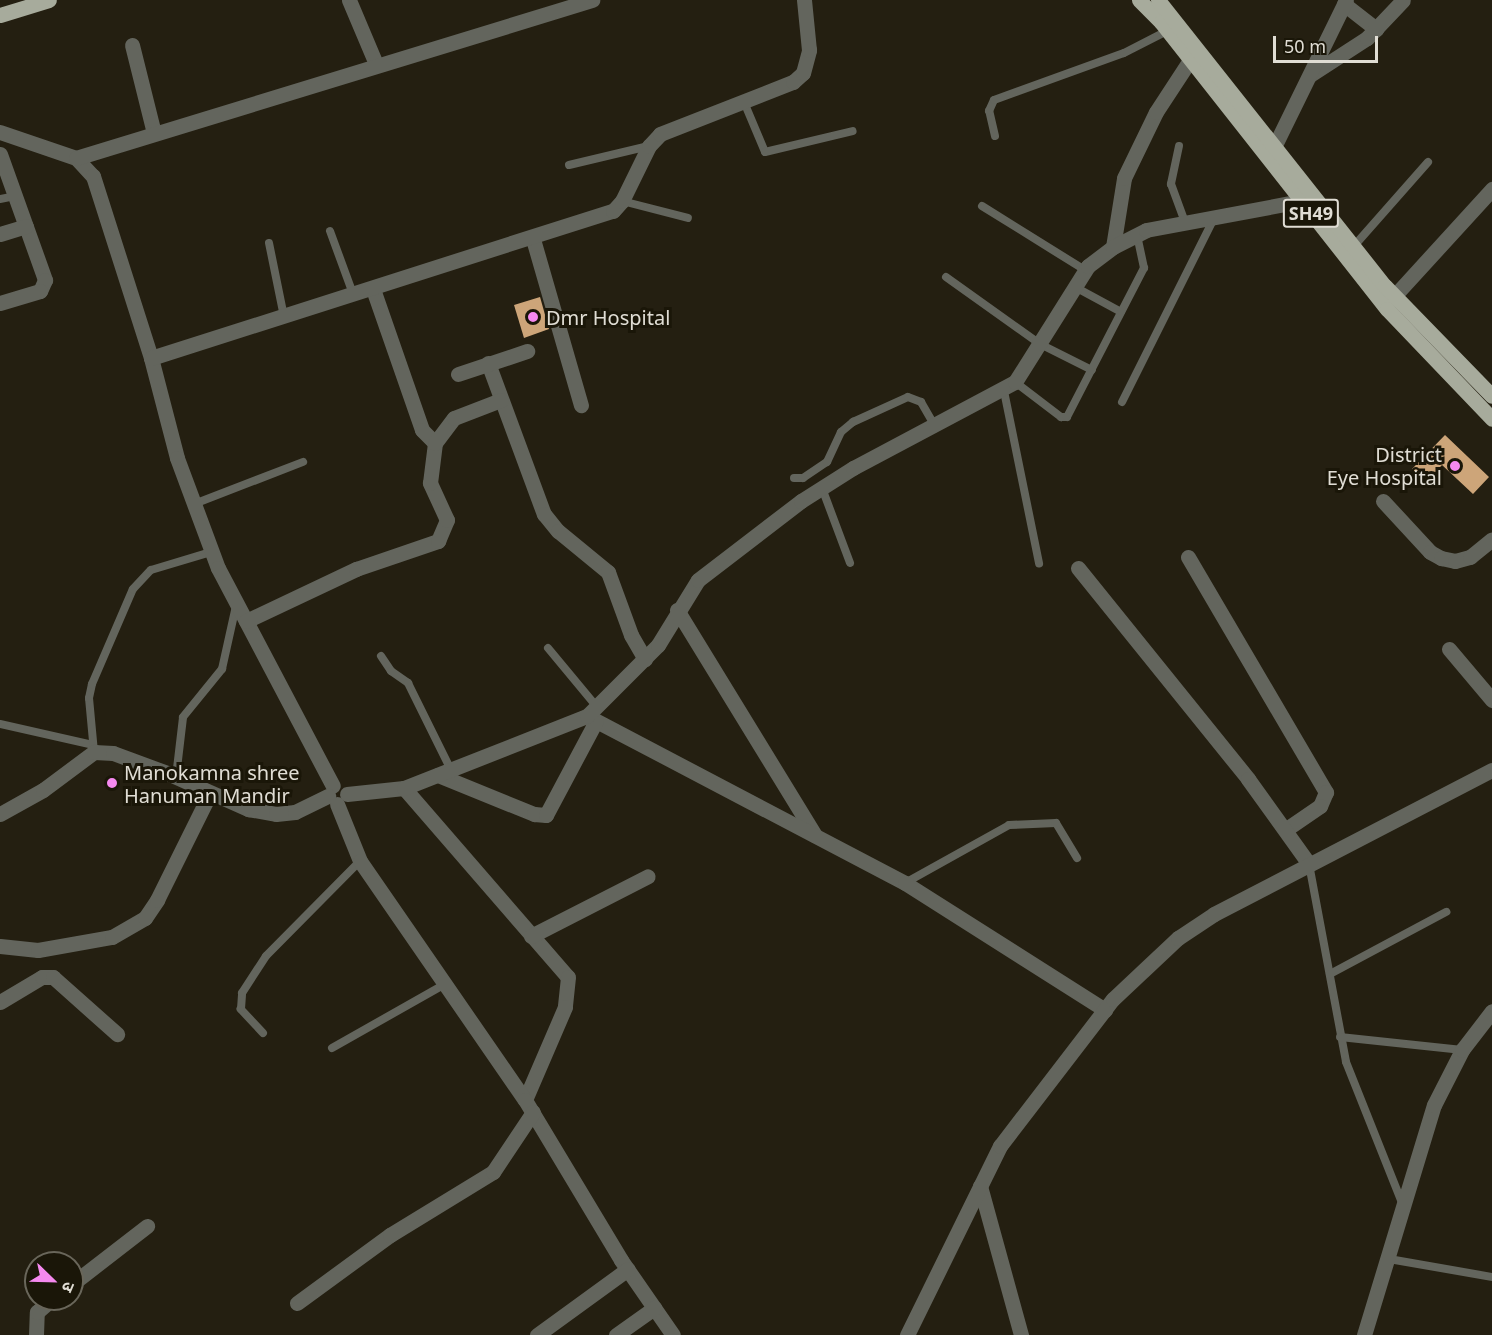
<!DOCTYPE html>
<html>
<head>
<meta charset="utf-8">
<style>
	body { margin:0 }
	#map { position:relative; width:1492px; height:1335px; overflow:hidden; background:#241f11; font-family:"Noto Sans","Noto Sans Devanagari",sans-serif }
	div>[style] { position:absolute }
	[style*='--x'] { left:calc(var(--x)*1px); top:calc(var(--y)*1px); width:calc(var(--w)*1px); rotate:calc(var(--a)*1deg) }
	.building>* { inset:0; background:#cda579 }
	.lane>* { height:8px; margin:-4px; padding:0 4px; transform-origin:4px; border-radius:4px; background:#63655d }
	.street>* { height:15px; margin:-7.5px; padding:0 7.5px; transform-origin:7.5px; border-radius:7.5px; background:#63655d }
	.primary>* { height:15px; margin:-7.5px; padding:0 7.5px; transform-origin:7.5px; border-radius:7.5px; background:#a7ab9c }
	.dots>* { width:16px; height:16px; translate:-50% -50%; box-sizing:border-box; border:3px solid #1a1608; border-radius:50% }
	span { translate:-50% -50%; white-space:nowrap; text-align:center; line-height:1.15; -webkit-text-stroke:6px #1a1608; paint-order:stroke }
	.shield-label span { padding:2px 4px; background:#1a1608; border:2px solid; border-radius:4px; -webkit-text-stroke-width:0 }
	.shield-label { font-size:18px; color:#e0ddd4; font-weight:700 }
	.poi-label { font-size:20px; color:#e0ddd4 }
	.left { translate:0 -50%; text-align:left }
	.right { translate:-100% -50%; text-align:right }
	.north { position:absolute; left:24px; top:1251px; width:60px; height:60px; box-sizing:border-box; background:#1a1608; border:2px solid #69665a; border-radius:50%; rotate:113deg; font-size:16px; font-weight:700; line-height:24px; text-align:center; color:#e0ddd4 }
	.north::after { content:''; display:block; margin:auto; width:21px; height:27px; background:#f589ef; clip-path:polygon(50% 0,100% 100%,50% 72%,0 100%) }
	.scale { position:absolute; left:1273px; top:36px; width:105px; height:27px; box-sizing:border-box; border:3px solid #e0ddd4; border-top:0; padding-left:8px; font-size:18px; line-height:21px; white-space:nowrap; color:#e0ddd4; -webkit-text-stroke:4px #1a1608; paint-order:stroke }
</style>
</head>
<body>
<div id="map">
	<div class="building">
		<div style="clip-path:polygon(540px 297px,549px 329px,524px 338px,514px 305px)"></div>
		<div style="clip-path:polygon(1445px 435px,1489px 477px,1473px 494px,1442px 465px,1426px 482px,1412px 469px)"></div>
	</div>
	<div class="lane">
		<div style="--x:744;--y:102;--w:54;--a:67.2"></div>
		<div style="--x:765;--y:152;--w:90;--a:-13.4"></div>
		<div style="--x:995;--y:136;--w:26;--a:-103"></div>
		<div style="--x:989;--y:111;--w:12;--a:-66"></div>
		<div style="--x:994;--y:100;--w:138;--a:-19.9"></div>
		<div style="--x:1124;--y:53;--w:48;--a:-27.1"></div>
		<div style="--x:1179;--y:146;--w:39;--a:102"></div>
		<div style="--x:1171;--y:184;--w:40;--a:69.8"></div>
		<div style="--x:569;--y:165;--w:82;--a:-13.4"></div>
		<div style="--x:0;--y:199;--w:15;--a:-11"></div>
		<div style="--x:622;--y:201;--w:68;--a:14.4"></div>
		<div style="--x:982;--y:206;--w:121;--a:31.9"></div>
		<div style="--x:330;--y:231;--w:67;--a:69.9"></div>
		<div style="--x:269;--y:243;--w:76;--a:78.5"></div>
		<div style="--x:1354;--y:246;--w:112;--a:-48.6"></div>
		<div style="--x:946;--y:277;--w:115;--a:35.5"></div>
		<div style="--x:1040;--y:344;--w:58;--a:26.6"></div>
		<div style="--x:1075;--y:287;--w:52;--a:28.5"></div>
		<div style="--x:1015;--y:382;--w:58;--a:37.3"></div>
		<div style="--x:1061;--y:417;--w:6;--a:0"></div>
		<div style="--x:1067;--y:417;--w:168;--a:-62.7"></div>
		<div style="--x:1144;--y:268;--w:34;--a:-102"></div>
		<div style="--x:1004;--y:391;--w:176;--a:78.5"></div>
		<div style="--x:1122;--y:402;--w:206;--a:-63.4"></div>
		<div style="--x:794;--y:478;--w:9;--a:0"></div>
		<div style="--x:803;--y:478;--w:29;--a:-34"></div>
		<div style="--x:827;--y:462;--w:33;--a:-65"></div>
		<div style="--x:841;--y:432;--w:16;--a:-40"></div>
		<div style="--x:853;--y:422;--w:60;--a:-24.4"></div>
		<div style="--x:908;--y:397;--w:14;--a:21"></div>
		<div style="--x:921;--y:402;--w:28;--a:60"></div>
		<div style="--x:822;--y:488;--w:80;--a:69.5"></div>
		<div style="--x:194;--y:504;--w:117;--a:-21.1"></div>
		<div style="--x:548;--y:648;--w:77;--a:50.3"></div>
		<div style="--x:381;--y:656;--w:18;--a:56"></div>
		<div style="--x:391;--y:671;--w:21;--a:35"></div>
		<div style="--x:408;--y:683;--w:97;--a:63.7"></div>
		<div style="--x:0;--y:724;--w:95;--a:12.7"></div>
		<div style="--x:94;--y:752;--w:54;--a:-95.3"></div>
		<div style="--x:89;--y:698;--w:14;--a:-78"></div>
		<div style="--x:92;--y:684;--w:103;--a:-66.7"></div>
		<div style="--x:133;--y:589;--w:26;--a:-47"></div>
		<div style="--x:151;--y:570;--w:63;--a:-16.7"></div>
		<div style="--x:176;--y:777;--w:60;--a:-83.3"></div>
		<div style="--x:183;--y:717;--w:62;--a:-50.9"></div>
		<div style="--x:222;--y:669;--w:65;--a:-77.5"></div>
		<div style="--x:1309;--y:864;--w:201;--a:79.4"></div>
		<div style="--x:1346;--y:1062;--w:152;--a:68.3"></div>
		<div style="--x:905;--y:883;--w:119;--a:-29.1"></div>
		<div style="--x:1009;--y:825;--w:47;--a:-2.4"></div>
		<div style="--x:1056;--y:823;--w:41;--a:59"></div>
		<div style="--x:1330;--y:974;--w:132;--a:-28.1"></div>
		<div style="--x:263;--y:1033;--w:33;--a:-133"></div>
		<div style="--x:241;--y:1009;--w:16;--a:-86"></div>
		<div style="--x:242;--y:993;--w:44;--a:-57"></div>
		<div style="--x:266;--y:956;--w:134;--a:-45.3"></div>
		<div style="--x:1340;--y:1037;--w:123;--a:6.1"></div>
		<div style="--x:332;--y:1048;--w:130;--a:-29.5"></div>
		<div style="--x:1389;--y:1259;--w:105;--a:9.9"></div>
	</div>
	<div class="street">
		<div style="--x:349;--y:0;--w:69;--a:67.1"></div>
		<div style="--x:1344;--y:4;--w:41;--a:38"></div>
		<div style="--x:132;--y:45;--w:91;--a:76"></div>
		<div style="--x:1310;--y:75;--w:68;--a:-33"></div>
		<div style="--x:1367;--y:38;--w:52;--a:-46.5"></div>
		<div style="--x:0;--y:132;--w:80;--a:18.9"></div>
		<div style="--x:76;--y:158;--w:25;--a:47"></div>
		<div style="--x:93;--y:176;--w:191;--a:72.3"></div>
		<div style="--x:151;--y:358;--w:103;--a:75.4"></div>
		<div style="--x:177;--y:458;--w:117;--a:69.6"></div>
		<div style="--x:218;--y:568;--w:246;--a:62.2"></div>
		<div style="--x:1275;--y:145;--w:161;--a:-63.9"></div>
		<div style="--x:0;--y:154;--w:134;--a:70.3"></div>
		<div style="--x:45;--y:280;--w:12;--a:114"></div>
		<div style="--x:40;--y:291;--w:42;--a:163.3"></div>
		<div style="--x:76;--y:158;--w:540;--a:-17.02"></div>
		<div style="--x:0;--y:234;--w:27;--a:-17"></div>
		<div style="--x:533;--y:239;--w:173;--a:73.9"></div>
		<div style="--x:1113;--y:247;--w:70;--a:-80.9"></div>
		<div style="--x:1124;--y:178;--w:73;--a:-64.1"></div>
		<div style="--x:1156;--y:112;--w:62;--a:-56.8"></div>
		<div style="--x:373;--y:289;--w:149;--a:70.8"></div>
		<div style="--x:422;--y:430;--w:18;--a:45"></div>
		<div style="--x:1387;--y:304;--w:156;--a:-47.6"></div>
		<div style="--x:151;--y:358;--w:485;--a:-17.7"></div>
		<div style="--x:613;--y:211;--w:13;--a:-48"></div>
		<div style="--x:622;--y:201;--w:61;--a:-63.9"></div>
		<div style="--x:649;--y:146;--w:16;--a:-47"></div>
		<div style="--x:660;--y:134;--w:143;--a:-21.4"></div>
		<div style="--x:793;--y:82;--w:13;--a:-42"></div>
		<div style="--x:803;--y:73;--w:24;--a:-75"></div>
		<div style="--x:809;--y:50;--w:50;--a:-95.7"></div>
		<div style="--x:488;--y:363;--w:161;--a:69.7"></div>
		<div style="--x:544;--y:514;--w:22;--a:51"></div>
		<div style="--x:558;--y:531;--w:65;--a:39.4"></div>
		<div style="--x:608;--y:572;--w:67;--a:69.9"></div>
		<div style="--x:631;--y:635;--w:28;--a:60"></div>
		<div style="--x:458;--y:374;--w:73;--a:-18.4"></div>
		<div style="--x:1383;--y:501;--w:69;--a:47.3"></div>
		<div style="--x:1430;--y:552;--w:13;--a:29"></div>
		<div style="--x:1441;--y:558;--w:14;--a:12"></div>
		<div style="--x:1455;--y:561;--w:16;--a:-15"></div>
		<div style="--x:1470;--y:557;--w:28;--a:-39"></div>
		<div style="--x:1188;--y:557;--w:273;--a:59.6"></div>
		<div style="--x:1326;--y:792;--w:15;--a:113"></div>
		<div style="--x:1320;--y:806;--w:42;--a:145.6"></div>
		<div style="--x:1078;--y:568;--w:271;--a:51.1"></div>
		<div style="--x:1248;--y:779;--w:105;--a:54.3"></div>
		<div style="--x:677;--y:610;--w:264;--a:58.5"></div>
		<div style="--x:246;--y:621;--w:122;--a:-25.3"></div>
		<div style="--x:356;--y:569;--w:87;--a:-18.9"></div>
		<div style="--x:438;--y:541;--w:23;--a:-67"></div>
		<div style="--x:447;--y:520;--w:41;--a:-114.7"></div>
		<div style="--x:430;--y:483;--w:40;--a:-82.9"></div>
		<div style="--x:435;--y:443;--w:31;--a:-53"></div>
		<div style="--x:454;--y:418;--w:50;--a:-21"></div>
		<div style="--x:1449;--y:649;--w:67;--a:49.9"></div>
		<div style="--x:587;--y:716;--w:359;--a:27.7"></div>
		<div style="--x:905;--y:883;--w:237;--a:32.4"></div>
		<div style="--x:438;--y:775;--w:104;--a:22.1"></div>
		<div style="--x:534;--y:814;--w:12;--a:5"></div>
		<div style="--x:546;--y:815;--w:106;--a:-62"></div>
		<div style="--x:404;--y:788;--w:250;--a:49.1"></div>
		<div style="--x:568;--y:977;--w:30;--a:96"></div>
		<div style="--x:565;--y:1007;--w:101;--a:113.3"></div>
		<div style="--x:347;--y:794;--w:57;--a:-6"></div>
		<div style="--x:404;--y:788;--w:197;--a:-21.5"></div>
		<div style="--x:587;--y:716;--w:100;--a:-45"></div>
		<div style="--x:658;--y:645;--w:76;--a:-58.4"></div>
		<div style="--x:698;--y:580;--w:130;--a:-37.5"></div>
		<div style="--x:801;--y:501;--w:62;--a:-32.4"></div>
		<div style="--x:853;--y:468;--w:183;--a:-28"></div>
		<div style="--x:1015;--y:382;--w:137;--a:-57.8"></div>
		<div style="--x:1088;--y:266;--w:31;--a:-37"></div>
		<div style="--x:1113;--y:247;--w:37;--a:-27"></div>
		<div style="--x:1146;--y:230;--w:158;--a:-10.6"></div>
		<div style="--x:337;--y:804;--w:61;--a:68"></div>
		<div style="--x:360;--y:861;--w:290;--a:55.4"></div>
		<div style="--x:525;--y:1100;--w:187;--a:59"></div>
		<div style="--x:621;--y:1260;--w:91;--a:55.3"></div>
		<div style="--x:0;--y:814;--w:49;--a:-29.2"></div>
		<div style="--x:43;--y:790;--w:64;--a:-36.7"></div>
		<div style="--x:94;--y:752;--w:19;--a:3"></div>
		<div style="--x:113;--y:753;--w:58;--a:20.3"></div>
		<div style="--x:167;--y:773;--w:89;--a:24"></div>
		<div style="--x:248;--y:809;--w:28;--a:10"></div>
		<div style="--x:276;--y:814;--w:19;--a:-6"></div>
		<div style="--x:295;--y:812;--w:37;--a:-26"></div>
		<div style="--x:531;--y:936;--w:131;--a:-27.1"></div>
		<div style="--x:0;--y:946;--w:38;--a:6"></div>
		<div style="--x:38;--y:950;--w:75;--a:-10"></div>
		<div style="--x:112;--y:937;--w:38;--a:-30"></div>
		<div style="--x:145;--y:918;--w:22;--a:-56"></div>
		<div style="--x:157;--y:900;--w:119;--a:-63.6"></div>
		<div style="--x:0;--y:1002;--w:49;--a:-30.8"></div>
		<div style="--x:42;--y:977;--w:11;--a:0"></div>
		<div style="--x:53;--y:977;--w:86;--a:41.7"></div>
		<div style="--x:980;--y:1186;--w:155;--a:74.6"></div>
		<div style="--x:72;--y:1284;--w:95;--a:-37.7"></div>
		<div style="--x:297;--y:1303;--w:115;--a:-36.2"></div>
		<div style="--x:390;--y:1235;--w:121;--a:-31.5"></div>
		<div style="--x:493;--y:1172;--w:72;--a:-56.3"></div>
		<div style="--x:36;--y:1335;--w:23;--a:-88"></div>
		<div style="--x:37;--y:1312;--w:20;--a:-41"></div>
		<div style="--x:537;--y:1335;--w:112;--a:-36"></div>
		<div style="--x:616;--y:1335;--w:47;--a:-35.4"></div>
		<div style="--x:907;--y:1335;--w:211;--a:-63.8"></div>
		<div style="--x:1000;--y:1146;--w:185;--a:-52.5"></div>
		<div style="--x:1113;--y:999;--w:89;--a:-43.2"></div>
		<div style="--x:1178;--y:938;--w:43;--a:-33.7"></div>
		<div style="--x:1214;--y:914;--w:313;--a:-27.4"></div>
		<div style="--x:1364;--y:1335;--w:240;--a:-73.1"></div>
		<div style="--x:1434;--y:1105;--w:62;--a:-63"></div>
		<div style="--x:1462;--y:1050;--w:49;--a:-52.4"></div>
	</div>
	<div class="primary">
		<div style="--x:1139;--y:0;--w:31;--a:45"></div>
		<div style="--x:1161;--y:22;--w:365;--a:51.8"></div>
		<div style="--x:1387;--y:309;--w:152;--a:46.3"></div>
		<div style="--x:1158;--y:0;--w:365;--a:51.6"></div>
		<div style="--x:1385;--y:286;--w:153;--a:45.8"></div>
		<div style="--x:0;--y:15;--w:51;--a:-17"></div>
	</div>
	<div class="dots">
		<div style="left:533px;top:317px;background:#f589ef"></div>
		<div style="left:1455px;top:466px;background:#f589ef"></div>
		<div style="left:112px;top:783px;background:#f589ef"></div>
	</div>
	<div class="shield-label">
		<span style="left:1311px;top:213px">SH49</span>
	</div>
	<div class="poi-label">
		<span class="left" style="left:546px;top:317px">Dmr Hospital</span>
		<span class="right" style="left:1442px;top:466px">District<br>Eye Hospital</span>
		<span class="left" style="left:124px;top:784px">Manokamna shree<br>Hanuman Mandir</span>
	</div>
	<div class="north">उ</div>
	<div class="scale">50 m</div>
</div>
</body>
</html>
